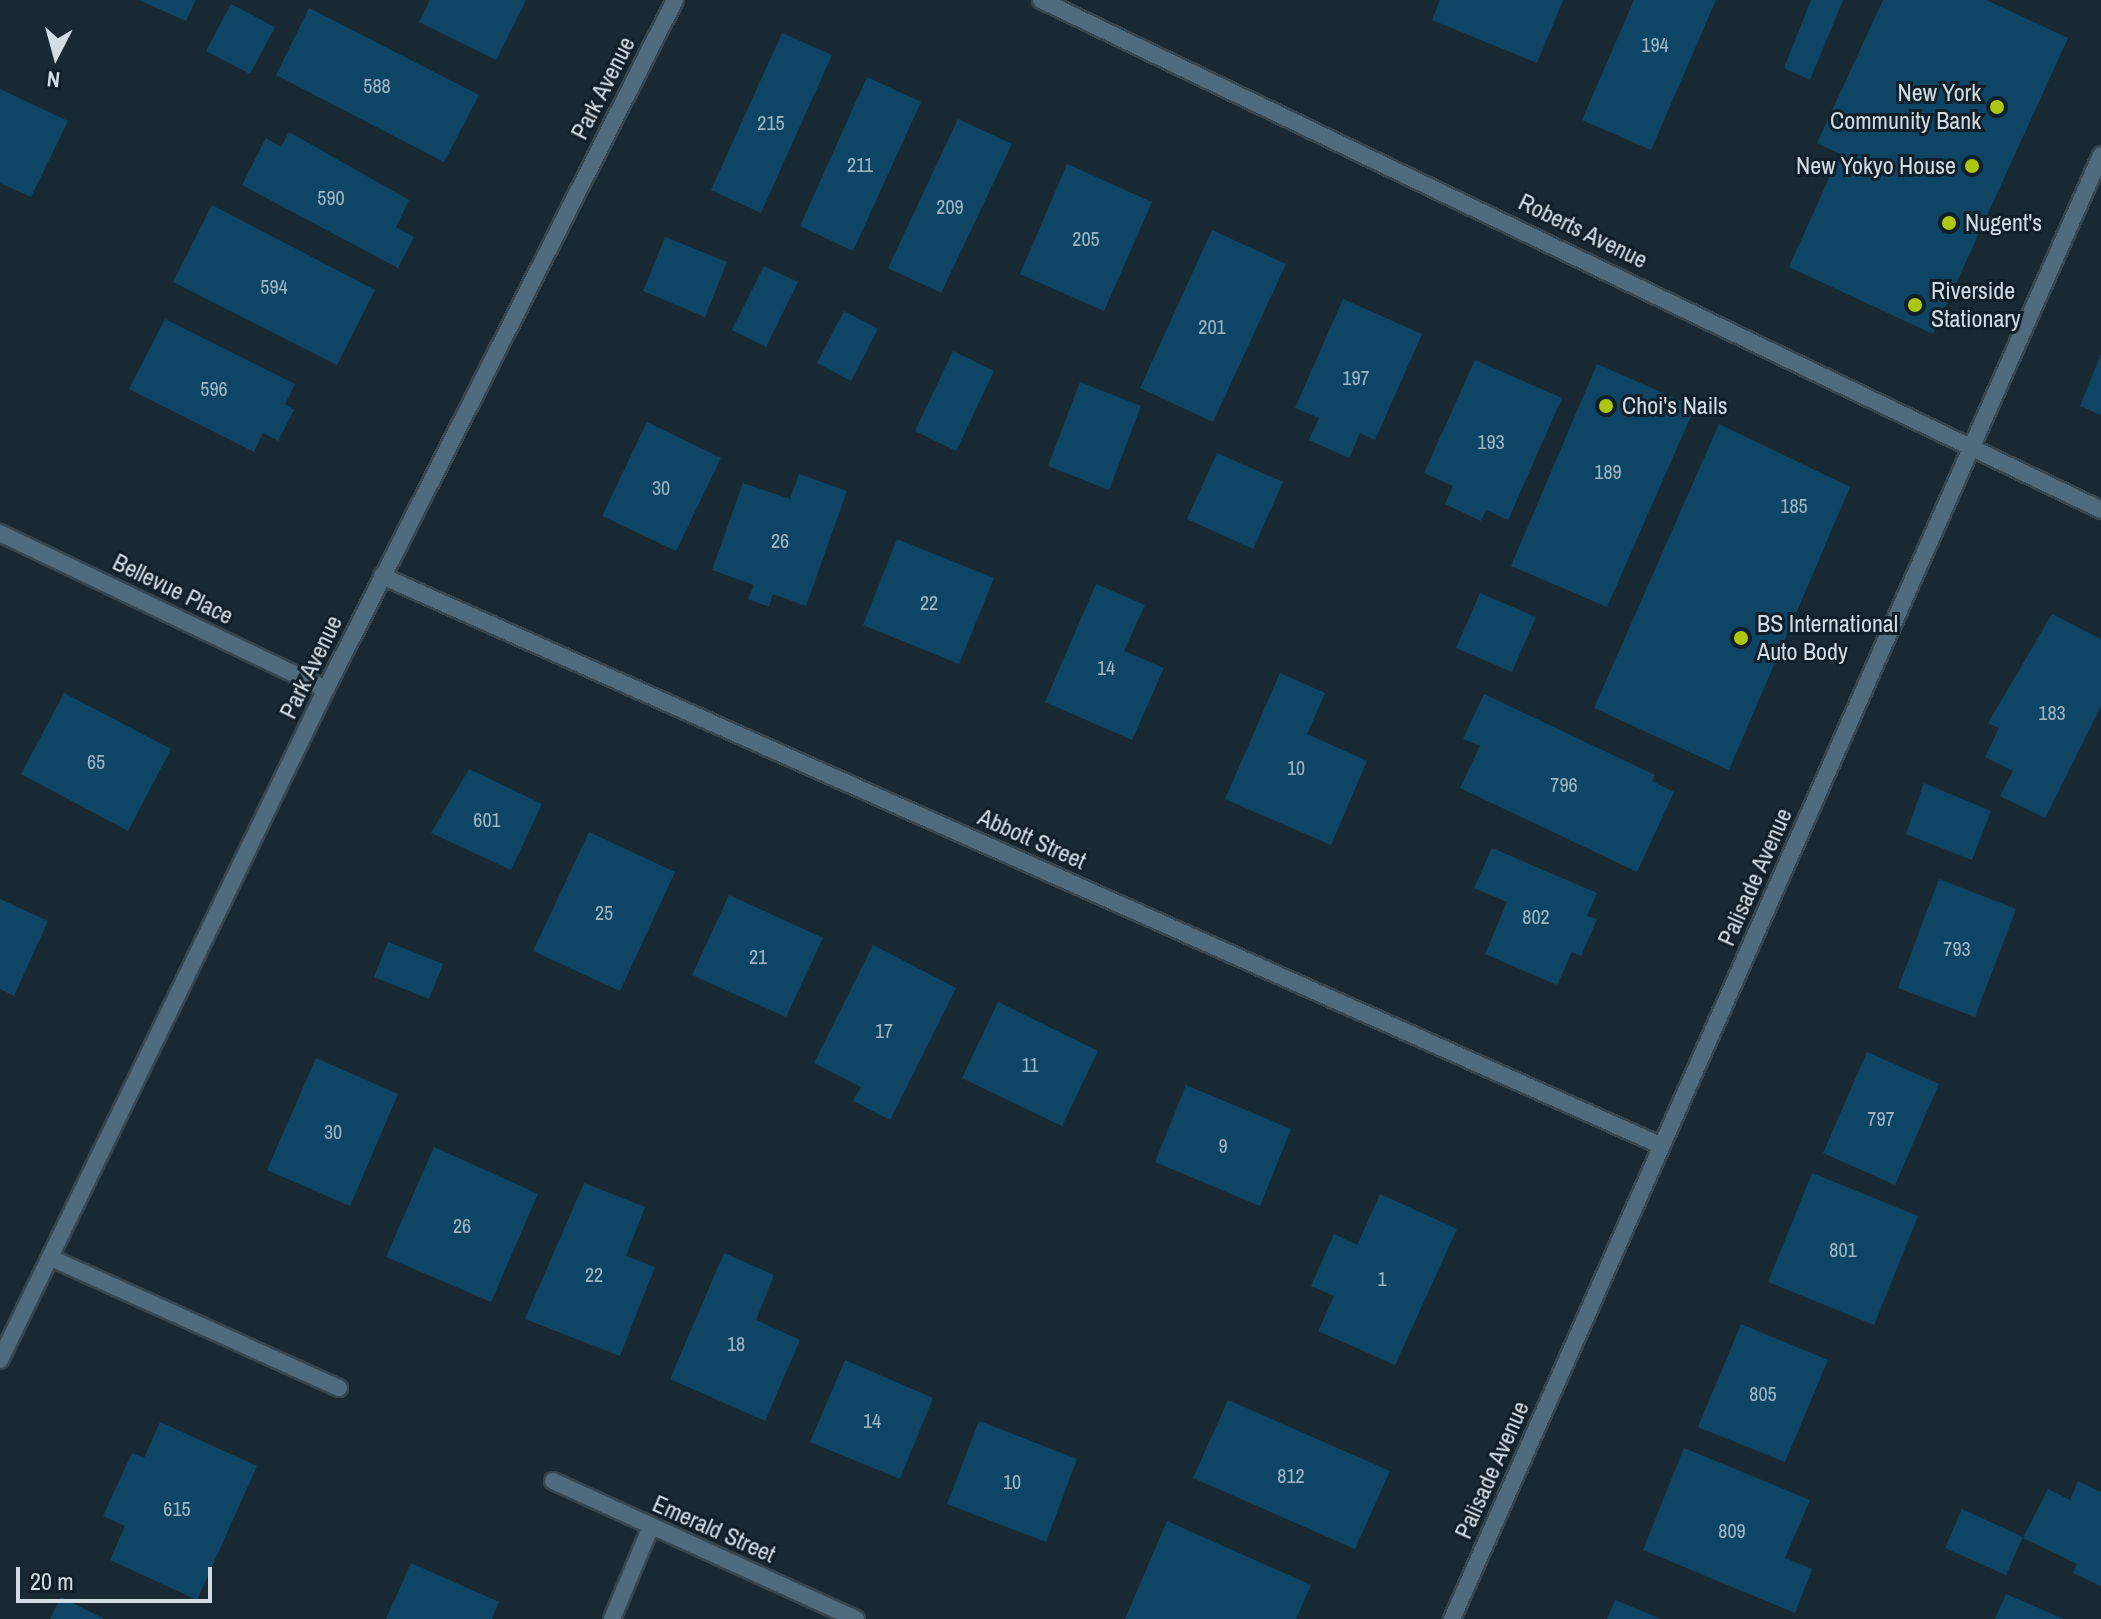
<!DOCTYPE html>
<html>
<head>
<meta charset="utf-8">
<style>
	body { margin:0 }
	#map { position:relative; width:2101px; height:1619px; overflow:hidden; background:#192933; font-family:"Archivo Narrow",sans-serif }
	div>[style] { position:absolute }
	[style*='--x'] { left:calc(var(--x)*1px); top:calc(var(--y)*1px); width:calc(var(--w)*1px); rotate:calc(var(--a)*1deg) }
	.building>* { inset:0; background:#0e4565 }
	.roads { filter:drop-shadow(2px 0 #37464f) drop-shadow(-2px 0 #37464f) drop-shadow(0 2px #37464f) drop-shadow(0 -2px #37464f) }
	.minor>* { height:16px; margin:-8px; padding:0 8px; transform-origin:8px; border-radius:8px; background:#516b7e }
	.tertiary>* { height:16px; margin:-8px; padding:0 8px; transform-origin:8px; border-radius:8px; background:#516b7e }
	.dots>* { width:22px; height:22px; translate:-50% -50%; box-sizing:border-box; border:4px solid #101f29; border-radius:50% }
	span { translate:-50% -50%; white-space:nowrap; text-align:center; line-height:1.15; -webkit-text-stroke:6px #101f29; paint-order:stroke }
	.number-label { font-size:20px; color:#a1b6c4 }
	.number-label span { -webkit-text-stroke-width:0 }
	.street-label { font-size:24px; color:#d2dce3 }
	.poi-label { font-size:24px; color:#d2dce3 }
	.right { translate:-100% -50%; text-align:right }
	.left { translate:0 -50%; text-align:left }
	.north { position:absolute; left:16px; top:16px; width:80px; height:80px; -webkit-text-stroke:6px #101f29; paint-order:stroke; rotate:186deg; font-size:22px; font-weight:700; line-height:32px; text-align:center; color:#d2dce3 }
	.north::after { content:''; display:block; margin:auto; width:28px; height:36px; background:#d2dce3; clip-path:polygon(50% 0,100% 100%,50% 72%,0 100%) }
	.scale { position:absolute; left:16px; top:1567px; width:196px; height:36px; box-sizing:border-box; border:4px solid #d2dce3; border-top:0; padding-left:10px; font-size:24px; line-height:28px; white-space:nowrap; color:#d2dce3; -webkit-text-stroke:6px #101f29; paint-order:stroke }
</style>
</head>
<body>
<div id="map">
	<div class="building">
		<div style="clip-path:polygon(139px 0,196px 0,186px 21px)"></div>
		<div style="clip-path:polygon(430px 0,526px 0,496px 60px,419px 22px)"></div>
		<div style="clip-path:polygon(1440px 0,1563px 0,1537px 63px,1432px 20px)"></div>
		<div style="clip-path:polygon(1634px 0,1716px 0,1651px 150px,1582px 120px)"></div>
		<div style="clip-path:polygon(1811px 0,1843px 0,1810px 80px,1784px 68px)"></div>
		<div style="clip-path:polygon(1883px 0,1986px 0,2068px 38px,1933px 334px,1789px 267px,1840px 154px,1817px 143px)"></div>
		<div style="clip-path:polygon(231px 4px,275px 27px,250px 74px,206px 51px)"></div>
		<div style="clip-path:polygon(309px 8px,479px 95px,444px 162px,276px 75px)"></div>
		<div style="clip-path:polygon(782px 33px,832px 55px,761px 213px,711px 190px)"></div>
		<div style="clip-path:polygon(867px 77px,921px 102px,853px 251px,800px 226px)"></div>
		<div style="clip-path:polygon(0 89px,68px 121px,31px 197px,0 183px)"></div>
		<div style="clip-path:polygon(958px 119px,1012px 144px,941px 293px,888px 268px)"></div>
		<div style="clip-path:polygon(289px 132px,409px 200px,396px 227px,414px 237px,398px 268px,242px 185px,266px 138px,281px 147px)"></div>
		<div style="clip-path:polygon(1067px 164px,1152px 202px,1104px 311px,1020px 274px)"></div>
		<div style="clip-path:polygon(212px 205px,375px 290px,337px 365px,173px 282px)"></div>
		<div style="clip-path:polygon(1212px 230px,1286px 264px,1213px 422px,1140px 388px)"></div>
		<div style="clip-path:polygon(665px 237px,727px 262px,705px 317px,643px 291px)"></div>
		<div style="clip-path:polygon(764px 266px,798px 282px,766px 347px,732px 330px)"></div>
		<div style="clip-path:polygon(1343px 299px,1422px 334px,1375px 440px,1360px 433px,1349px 458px,1309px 440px,1319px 418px,1295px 408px)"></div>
		<div style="clip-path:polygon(844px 311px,878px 329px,851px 381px,817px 363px)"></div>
		<div style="clip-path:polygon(165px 319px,295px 384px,285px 404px,294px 410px,278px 441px,263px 433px,254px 452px,129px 389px)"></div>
		<div style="clip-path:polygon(953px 351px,994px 371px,956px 451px,915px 431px)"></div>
		<div style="clip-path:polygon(2101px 354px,2101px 415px,2080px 406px)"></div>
		<div style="clip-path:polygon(1475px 360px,1562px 398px,1508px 520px,1486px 510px,1481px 521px,1445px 504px,1453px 486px,1424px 473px)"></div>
		<div style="clip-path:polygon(1597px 364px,1695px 407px,1607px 607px,1511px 566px)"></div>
		<div style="clip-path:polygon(1080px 382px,1141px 406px,1109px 490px,1048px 466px)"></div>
		<div style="clip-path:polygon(647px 422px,721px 458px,676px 551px,602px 516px)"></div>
		<div style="clip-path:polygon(1719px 424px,1850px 487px,1729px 770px,1594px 708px)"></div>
		<div style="clip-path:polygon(1217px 453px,1283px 482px,1253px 549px,1187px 519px)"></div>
		<div style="clip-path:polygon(799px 474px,847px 491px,806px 606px,773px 594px,769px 607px,748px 599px,754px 585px,712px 570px,743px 483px,790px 499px)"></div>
		<div style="clip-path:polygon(897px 539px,994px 578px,959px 664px,863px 625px)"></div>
		<div style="clip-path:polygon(1096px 584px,1145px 605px,1124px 651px,1164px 668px,1132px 740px,1045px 702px)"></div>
		<div style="clip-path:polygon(1480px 593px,1536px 617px,1512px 672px,1456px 648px)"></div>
		<div style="clip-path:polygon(2052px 614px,2101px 639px,2101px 706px,2045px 818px,2000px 796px,2013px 771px,1985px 757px,1999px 728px,1988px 723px)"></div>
		<div style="clip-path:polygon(1280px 673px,1325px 693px,1307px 734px,1367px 761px,1331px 845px,1225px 799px)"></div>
		<div style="clip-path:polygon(64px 693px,171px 749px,128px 831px,21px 774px)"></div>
		<div style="clip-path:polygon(1484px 694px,1655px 775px,1652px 781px,1674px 792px,1637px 872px,1460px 788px,1480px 746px,1463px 739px)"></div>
		<div style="clip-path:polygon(469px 769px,542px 804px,511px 870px,431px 833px)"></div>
		<div style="clip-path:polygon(1924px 783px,1991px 811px,1972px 860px,1906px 834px)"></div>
		<div style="clip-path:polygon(589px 832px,675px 872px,620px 991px,533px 951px)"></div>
		<div style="clip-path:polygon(1492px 848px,1597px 893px,1587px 916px,1597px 919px,1581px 956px,1572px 952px,1557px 985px,1485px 954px,1507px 902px,1474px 888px)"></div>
		<div style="clip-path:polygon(1939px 879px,2016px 909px,1975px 1017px,1898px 988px)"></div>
		<div style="clip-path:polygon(729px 895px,823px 938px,786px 1017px,692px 975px)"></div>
		<div style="clip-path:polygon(0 899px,48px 921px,14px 996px,0 989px)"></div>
		<div style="clip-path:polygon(388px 942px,443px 964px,429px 999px,374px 977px)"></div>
		<div style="clip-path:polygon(873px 945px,956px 988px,890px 1120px,853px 1101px,861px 1087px,814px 1063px)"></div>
		<div style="clip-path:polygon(998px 1002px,1098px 1051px,1062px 1126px,962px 1078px)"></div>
		<div style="clip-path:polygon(1867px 1052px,1939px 1084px,1895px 1185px,1823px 1153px)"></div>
		<div style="clip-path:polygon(316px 1058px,398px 1094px,350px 1206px,267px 1170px)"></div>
		<div style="clip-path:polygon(1186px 1085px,1291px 1129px,1260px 1206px,1155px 1162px)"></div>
		<div style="clip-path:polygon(434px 1147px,538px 1194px,491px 1302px,386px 1257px)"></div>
		<div style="clip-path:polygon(1812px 1173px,1918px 1216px,1874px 1325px,1768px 1282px)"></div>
		<div style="clip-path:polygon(584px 1183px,645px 1207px,626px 1256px,655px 1267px,620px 1356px,525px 1319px)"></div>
		<div style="clip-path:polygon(1380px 1194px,1457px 1229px,1395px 1365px,1318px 1331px,1334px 1296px,1311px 1286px,1334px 1234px,1357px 1245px)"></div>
		<div style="clip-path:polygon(724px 1253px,774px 1275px,756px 1320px,800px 1340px,765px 1421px,670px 1379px)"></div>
		<div style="clip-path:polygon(1741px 1324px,1828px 1360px,1785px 1462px,1698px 1427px)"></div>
		<div style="clip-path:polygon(845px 1360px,933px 1398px,900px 1479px,810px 1442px)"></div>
		<div style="clip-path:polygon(1228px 1400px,1390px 1471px,1355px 1549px,1193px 1478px)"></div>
		<div style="clip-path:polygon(979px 1421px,1077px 1459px,1046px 1542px,947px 1504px)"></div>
		<div style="clip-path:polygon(160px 1422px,257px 1466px,197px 1600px,110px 1560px,125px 1526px,103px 1516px,132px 1453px,144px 1458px)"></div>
		<div style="clip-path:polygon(1684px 1448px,1810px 1500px,1785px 1558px,1812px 1569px,1795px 1613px,1643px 1550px)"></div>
		<div style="clip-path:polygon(2078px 1481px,2101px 1492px,2101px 1586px,2073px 1573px,2077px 1564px,2023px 1538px,2048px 1489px,2070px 1500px)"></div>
		<div style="clip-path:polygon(1962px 1509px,2023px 1537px,2006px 1575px,1945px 1548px)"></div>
		<div style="clip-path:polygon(1167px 1521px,1311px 1585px,1296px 1619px,1125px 1619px)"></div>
		<div style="clip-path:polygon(411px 1563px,499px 1602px,492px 1619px,386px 1619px)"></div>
		<div style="clip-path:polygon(2006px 1594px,2064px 1619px,1995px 1619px)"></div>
		<div style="clip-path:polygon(61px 1597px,104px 1619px,50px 1619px)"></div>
		<div style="clip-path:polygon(1615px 1600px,1661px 1619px,1607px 1619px)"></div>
	</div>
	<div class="roads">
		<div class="minor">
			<div style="--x:0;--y:533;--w:361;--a:25.6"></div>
			<div style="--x:382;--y:576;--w:1401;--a:24"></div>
			<div style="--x:51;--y:1258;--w:316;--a:24.3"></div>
			<div style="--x:0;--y:1360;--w:746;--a:-64.09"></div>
			<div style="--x:326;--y:689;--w:772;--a:-63.14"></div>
			<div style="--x:553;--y:1481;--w:333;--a:24.5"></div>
			<div style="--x:612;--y:1619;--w:101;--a:-67.2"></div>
		</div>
		<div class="tertiary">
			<div style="--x:1041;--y:0;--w:1176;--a:25.69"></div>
			<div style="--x:1452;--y:1619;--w:1601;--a:-66.09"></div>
		</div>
	</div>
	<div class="dots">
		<div style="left:1997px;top:107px;background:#adc610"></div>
		<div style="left:1972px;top:166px;background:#adc610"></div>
		<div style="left:1949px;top:223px;background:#adc610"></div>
		<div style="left:1915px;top:305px;background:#adc610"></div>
		<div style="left:1606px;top:406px;background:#adc610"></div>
		<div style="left:1741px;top:638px;background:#adc610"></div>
	</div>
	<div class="number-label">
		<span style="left:1655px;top:44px">194</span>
		<span style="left:377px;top:85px">588</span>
		<span style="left:771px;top:122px">215</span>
		<span style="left:860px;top:164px">211</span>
		<span style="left:331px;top:197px">590</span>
		<span style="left:950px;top:206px">209</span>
		<span style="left:1086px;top:238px">205</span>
		<span style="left:274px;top:286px">594</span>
		<span style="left:1212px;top:326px">201</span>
		<span style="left:1356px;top:377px">197</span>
		<span style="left:214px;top:388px">596</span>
		<span style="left:1491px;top:441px">193</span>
		<span style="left:1608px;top:471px">189</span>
		<span style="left:661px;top:487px">30</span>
		<span style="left:1794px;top:505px">185</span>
		<span style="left:780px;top:540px">26</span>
		<span style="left:929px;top:602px">22</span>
		<span style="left:1106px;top:667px">14</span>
		<span style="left:2052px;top:712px">183</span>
		<span style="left:96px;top:761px">65</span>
		<span style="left:1296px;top:767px">10</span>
		<span style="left:1564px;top:784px">796</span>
		<span style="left:487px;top:819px">601</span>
		<span style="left:604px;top:912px">25</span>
		<span style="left:1536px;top:916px">802</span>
		<span style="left:1957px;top:948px">793</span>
		<span style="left:758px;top:956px">21</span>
		<span style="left:884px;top:1030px">17</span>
		<span style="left:1030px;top:1064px">11</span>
		<span style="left:1881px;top:1118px">797</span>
		<span style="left:333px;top:1131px">30</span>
		<span style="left:1223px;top:1145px">9</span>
		<span style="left:462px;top:1225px">26</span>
		<span style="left:1843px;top:1249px">801</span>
		<span style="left:594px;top:1274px">22</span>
		<span style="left:1382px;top:1278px">1</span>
		<span style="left:736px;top:1343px">18</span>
		<span style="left:1763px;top:1393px">805</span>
		<span style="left:872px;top:1420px">14</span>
		<span style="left:1291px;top:1475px">812</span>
		<span style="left:1012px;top:1481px">10</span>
		<span style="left:177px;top:1508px">615</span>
		<span style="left:1732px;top:1530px">809</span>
	</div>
	<div class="street-label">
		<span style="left:603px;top:88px;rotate:-63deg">Park Avenue</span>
		<span style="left:1583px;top:231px;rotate:26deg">Roberts Avenue</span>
		<span style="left:173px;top:589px;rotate:26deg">Bellevue Place</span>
		<span style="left:311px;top:667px;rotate:-64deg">Park Avenue</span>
		<span style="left:1032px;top:839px;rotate:24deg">Abbott Street</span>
		<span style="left:1755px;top:877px;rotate:-66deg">Palisade Avenue</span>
		<span style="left:1492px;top:1470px;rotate:-66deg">Palisade Avenue</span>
		<span style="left:714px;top:1529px;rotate:24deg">Emerald Street</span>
	</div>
	<div class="poi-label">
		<span class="right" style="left:1981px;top:107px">New York<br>Community Bank</span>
		<span class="right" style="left:1956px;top:166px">New Yokyo House</span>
		<span class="left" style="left:1965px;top:223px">Nugent's</span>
		<span class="left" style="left:1931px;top:305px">Riverside<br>Stationary</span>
		<span class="left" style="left:1622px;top:406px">Choi's Nails</span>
		<span class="left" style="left:1757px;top:638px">BS International<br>Auto Body</span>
	</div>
	<div class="north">N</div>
	<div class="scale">20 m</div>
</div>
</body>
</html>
